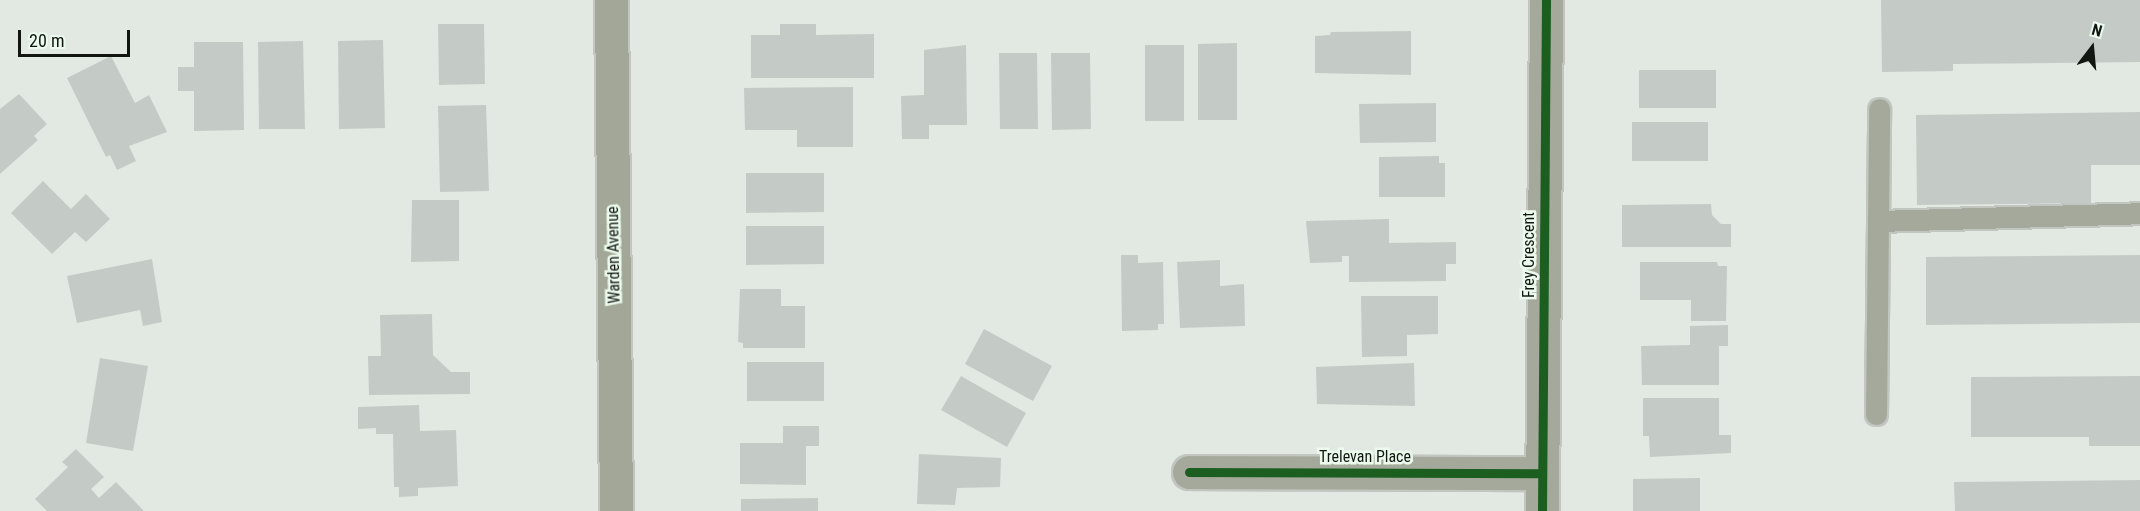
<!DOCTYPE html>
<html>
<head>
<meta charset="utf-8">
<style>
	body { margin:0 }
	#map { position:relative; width:2140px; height:511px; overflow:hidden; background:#e2e8e2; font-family:"Roboto Condensed",sans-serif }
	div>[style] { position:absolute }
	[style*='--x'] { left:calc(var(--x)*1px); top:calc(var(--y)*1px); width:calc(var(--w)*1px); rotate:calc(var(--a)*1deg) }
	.building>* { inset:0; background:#c4cbc7 }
	.roads { filter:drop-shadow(2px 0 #c1c6c1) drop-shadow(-2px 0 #c1c6c1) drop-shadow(0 2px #c1c6c1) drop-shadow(0 -2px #c1c6c1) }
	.lane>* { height:21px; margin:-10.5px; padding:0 10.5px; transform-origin:10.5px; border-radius:10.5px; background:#a5a99b }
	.street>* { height:33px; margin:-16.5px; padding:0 16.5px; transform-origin:16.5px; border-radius:16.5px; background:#a5a99b }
	.secondary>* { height:33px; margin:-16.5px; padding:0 16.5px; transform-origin:16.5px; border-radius:16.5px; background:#a2a797 }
	.cycleway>* { height:9px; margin:-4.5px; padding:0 4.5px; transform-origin:4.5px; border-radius:4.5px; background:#1b5e20 }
	span { translate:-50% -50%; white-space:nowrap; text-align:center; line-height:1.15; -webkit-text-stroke:5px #ecfaed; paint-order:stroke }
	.street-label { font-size:16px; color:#111611 }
	.north { position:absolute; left:2062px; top:18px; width:60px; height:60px; -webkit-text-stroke:4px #ecfaed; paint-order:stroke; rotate:16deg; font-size:16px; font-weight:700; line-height:24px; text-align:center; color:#111611 }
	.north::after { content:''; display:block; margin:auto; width:21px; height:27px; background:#111611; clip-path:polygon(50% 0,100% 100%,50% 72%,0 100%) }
	.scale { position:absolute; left:18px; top:30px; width:112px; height:27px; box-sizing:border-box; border:3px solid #111611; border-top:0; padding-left:8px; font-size:18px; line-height:21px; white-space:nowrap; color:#111611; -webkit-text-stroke:4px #ecfaed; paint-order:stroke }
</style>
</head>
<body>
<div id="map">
	<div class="building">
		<div style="clip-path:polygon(1881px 0,2140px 0,2140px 62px,1953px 64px,1953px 71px,1882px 72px)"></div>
		<div style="clip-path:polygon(438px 24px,484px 24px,485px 84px,439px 85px)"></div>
		<div style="clip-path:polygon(780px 24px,816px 24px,816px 35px,874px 34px,874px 78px,751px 78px,751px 35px,780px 35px)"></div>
		<div style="clip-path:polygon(1411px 31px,1411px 75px,1315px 73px,1315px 36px,1330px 35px,1331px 32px)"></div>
		<div style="clip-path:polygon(383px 40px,385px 128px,339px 129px,338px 41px)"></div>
		<div style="clip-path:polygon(303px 41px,305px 129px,259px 129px,258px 42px)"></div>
		<div style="clip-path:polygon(194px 42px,243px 42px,244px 130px,194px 131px,194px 91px,178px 91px,178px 67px,194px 67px)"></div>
		<div style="clip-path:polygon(1237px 43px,1237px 120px,1198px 120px,1198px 44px)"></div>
		<div style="clip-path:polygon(966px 45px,967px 125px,929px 125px,929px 139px,902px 139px,901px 96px,924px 95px,924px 50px)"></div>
		<div style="clip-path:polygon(1145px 45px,1184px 45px,1184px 121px,1145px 121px)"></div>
		<div style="clip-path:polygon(999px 53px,1037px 53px,1038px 129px,1000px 129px)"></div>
		<div style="clip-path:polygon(1051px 53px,1090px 53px,1091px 129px,1052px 130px)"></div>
		<div style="clip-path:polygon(111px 56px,135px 103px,149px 95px,167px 132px,129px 146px,136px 161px,117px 170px,110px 155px,106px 157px,67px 78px)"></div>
		<div style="clip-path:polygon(1639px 70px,1716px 70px,1716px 108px,1639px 108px)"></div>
		<div style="clip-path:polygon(853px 87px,853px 147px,797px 147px,797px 130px,745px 130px,744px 88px)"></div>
		<div style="clip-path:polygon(19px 94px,47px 124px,34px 136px,38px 140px,0 174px,0 109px)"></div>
		<div style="clip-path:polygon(1436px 103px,1436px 142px,1360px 143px,1359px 104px)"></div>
		<div style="clip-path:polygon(486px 105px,489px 191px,440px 192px,438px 106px)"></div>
		<div style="clip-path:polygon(2140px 112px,2140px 165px,2091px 165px,2091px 203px,1917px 205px,1916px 115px)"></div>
		<div style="clip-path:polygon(1632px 122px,1708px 122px,1708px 161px,1632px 161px)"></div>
		<div style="clip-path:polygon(1439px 156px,1439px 163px,1445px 163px,1445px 197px,1379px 197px,1379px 157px)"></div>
		<div style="clip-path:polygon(746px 173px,824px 173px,824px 212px,746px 213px)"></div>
		<div style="clip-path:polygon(43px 181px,71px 209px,86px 194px,110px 219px,86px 242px,75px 232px,52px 254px,11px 213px)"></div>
		<div style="clip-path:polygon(412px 200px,459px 200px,459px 261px,411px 262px)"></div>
		<div style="clip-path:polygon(1711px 204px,1712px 215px,1721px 224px,1731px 224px,1731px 247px,1622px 247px,1622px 205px)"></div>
		<div style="clip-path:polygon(1389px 219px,1389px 243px,1456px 242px,1456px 264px,1446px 264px,1446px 281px,1349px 282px,1349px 256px,1342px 256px,1342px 262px,1310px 263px,1306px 221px)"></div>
		<div style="clip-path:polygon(746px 226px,824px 226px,824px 264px,746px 265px)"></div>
		<div style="clip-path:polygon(1121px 255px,1138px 255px,1138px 263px,1163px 262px,1164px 324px,1158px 324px,1158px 330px,1122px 331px)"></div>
		<div style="clip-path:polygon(2140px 255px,2140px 323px,1926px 325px,1926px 257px)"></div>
		<div style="clip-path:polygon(152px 259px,162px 322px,143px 326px,140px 310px,77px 323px,67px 276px)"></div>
		<div style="clip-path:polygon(1220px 260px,1220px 286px,1244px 284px,1245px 326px,1180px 328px,1177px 262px)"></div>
		<div style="clip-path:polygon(1640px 262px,1717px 262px,1718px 266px,1727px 266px,1726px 321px,1691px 321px,1691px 300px,1640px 300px)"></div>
		<div style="clip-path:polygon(740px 289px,781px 289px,781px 306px,805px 306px,805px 348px,743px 348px,743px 343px,738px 342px)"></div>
		<div style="clip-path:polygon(1361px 296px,1438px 296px,1438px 334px,1407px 335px,1407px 356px,1362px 357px)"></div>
		<div style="clip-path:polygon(432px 314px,433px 355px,451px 372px,470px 372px,470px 394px,369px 395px,368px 356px,381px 356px,380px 315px)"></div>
		<div style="clip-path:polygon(1728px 325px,1728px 346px,1719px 346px,1719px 385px,1642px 385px,1641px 346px,1690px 345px,1690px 326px)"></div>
		<div style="clip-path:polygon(984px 329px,1052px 366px,1033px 401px,965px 364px)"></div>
		<div style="clip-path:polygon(100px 358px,148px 366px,133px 451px,86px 443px)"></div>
		<div style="clip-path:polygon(747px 362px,824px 362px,824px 401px,747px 401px)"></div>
		<div style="clip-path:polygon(1414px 363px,1415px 406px,1317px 404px,1316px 367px)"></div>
		<div style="clip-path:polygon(961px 376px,1026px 413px,1007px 447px,941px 410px)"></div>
		<div style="clip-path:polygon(2140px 376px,2140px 446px,2089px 446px,2089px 437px,1971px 437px,1971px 377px)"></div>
		<div style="clip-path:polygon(1643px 398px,1719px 398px,1719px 435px,1731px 435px,1731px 453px,1650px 457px,1649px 436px,1643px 436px)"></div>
		<div style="clip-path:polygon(419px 405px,420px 431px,456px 430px,458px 486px,418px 488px,418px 496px,399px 497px,399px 487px,394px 487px,393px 434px,376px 434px,376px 428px,358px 429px,358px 407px)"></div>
		<div style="clip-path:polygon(783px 426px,819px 426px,819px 446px,806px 446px,806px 485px,740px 484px,740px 443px,783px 443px)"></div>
		<div style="clip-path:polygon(76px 449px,104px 477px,91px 489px,99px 498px,116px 482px,144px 511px,47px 511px,35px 499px,68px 467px,62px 462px)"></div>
		<div style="clip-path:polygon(919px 454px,1001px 458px,1000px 487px,957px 488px,955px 505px,917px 504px)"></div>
		<div style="clip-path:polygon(1700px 478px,1700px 511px,1633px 511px,1633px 479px)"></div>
		<div style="clip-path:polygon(2140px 480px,2140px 511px,1955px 511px,1954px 482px)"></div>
		<div style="clip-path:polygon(818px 498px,818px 511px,741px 511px,741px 499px)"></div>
	</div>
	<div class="roads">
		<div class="lane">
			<div style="--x:1878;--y:221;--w:262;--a:-1.7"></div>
			<div style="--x:1876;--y:414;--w:305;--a:-89.4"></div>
		</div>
		<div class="street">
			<div style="--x:1189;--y:472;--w:353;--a:0.2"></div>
			<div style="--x:1542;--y:511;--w:511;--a:-89.55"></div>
		</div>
		<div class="secondary">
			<div style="--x:611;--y:0;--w:511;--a:89.44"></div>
		</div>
	</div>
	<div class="cycleway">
		<div style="--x:1189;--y:472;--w:353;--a:0.2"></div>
		<div style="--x:1542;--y:511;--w:511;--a:-89.55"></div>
	</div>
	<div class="street-label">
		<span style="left:614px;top:255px;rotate:-91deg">Warden Avenue</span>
		<span style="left:1529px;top:255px;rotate:-90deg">Frey Crescent</span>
		<span style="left:1365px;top:457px">Trelevan Place</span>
	</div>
	<div class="north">N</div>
	<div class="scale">20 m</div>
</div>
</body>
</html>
